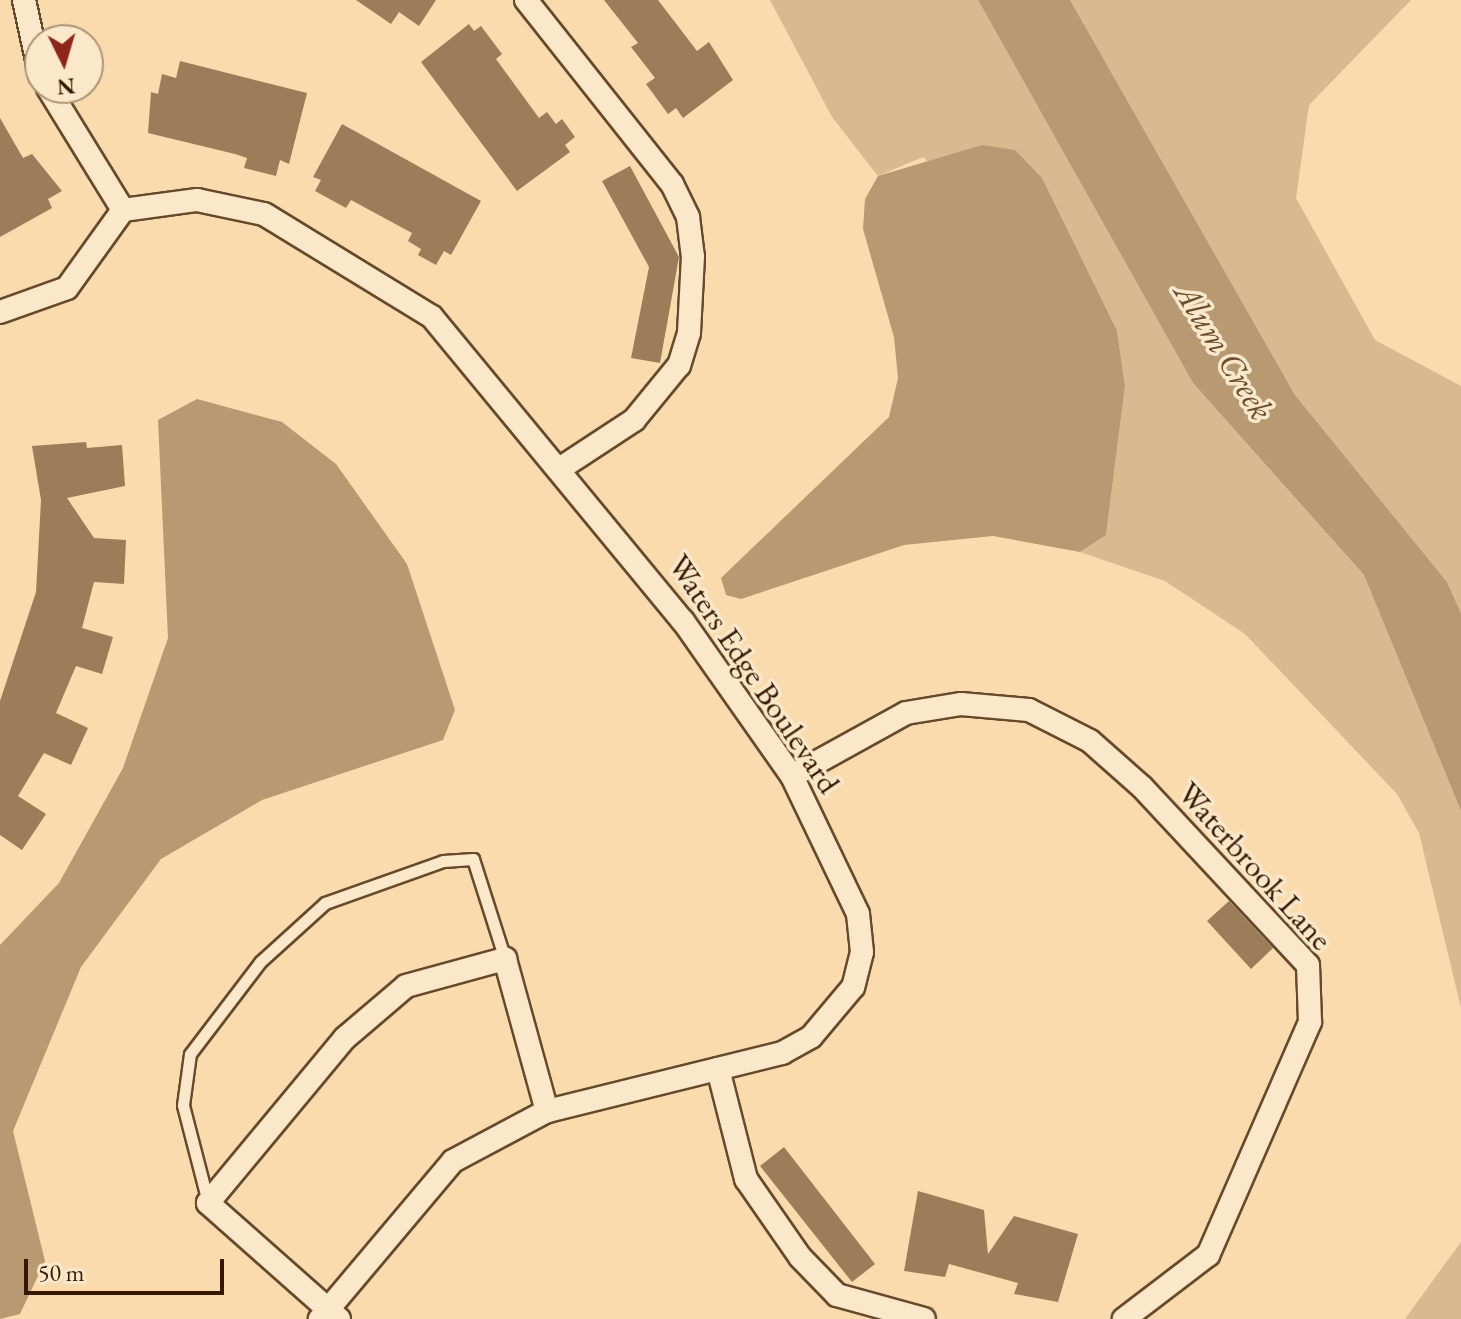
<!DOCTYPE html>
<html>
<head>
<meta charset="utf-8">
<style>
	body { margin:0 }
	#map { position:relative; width:1461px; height:1319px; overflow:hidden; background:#f9dbad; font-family:"EB Garamond",serif }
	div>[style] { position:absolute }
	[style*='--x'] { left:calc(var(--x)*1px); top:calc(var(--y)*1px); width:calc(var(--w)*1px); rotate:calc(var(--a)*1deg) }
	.green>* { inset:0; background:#d8ba90 }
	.water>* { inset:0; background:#b79972 }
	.building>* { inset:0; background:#9b7d5a }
	.roads { filter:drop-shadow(2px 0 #67492b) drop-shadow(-2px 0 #67492b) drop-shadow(0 2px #67492b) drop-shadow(0 -2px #67492b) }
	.service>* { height:11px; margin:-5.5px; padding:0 5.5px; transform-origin:5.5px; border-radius:5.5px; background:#fbe8ca }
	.minor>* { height:22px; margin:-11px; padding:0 11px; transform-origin:11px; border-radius:11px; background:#fbe8ca }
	span { translate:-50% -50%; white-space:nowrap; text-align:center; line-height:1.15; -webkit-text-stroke:7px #fbe8ca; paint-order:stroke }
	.street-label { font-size:32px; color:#361800 }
	.water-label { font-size:34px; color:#6a4c2e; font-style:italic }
	.north { position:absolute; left:24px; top:24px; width:80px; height:80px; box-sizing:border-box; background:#fbe8ca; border:2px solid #ac9579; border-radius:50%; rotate:175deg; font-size:22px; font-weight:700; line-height:32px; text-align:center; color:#361800 }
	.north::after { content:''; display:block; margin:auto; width:28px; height:36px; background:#8f2418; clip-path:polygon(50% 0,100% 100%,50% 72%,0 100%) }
	.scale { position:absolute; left:24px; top:1259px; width:200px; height:36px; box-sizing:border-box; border:4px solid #361800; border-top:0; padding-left:10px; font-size:24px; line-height:28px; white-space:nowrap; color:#361800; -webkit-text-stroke:6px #fbe8ca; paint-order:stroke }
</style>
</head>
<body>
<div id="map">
	<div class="green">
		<div style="clip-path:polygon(770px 0,978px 0,1193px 383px,1364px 575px,1461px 811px,1461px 1008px,1419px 833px,1397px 794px,1245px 634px,1165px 581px,1080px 552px,1106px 535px,1125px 386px,1117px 331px,923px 157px,878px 176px,832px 117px)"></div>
		<div style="clip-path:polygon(1070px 0,1411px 0,1309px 105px,1296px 198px,1375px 340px,1461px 386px,1461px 613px,1447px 582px,1295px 395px)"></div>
		<div style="clip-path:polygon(1461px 1242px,1461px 1319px,1405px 1319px)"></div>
	</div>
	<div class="water">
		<div style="clip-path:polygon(978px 0,1070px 0,1295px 395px,1447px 582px,1461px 613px,1461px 811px,1364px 575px,1193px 383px)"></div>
		<div style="clip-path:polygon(982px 145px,1015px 150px,1042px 178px,1117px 331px,1125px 386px,1106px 535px,1080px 552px,993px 536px,904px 545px,741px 599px,726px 595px,721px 578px,889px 417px,898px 378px,894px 337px,863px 229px,865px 199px,878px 176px)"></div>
		<div style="clip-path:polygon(197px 399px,282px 422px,336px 464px,407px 564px,455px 710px,443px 740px,262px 800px,161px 859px,81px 967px,13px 1131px,45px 1261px,20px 1314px,0 1319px,0 945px,59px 883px,123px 768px,168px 638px,158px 420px)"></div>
	</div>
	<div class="building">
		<div style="clip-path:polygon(356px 0,436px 0,419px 26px,399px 12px,391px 24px)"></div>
		<div style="clip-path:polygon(604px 0,658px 0,697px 51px,709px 42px,733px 80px,683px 118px,676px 108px,668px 114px,646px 84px,655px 78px,631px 47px,638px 43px)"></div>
		<div style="clip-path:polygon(469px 24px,474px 31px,481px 26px,502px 54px,496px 59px,539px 118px,547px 112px,556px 124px,562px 119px,575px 137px,565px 145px,570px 152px,517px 191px,421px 62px)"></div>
		<div style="clip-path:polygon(180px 61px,307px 93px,289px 164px,280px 160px,276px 176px,244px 168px,247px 158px,235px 154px,148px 133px,151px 92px,158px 94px,162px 74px,176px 78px)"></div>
		<div style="clip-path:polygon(0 118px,23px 158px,32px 154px,62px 191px,48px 199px,52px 208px,0 237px)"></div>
		<div style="clip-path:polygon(342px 124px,481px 201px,451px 255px,444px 251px,436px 265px,418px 255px,421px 249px,408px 241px,412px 233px,351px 200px,346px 208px,315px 191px,321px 180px,313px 177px)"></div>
		<div style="clip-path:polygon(630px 166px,679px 257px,660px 363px,631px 358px,649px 267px,602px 181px)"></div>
		<div style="clip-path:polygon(86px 442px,87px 448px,122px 445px,125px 486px,67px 498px,94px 538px,126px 540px,124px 584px,94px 582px,82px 628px,113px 637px,102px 674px,76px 666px,56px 713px,88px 728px,71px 765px,44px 753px,18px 796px,46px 814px,22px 850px,0 835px,0 701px,36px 592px,41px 500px,32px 446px)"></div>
		<div style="clip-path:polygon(1229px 901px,1273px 948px,1251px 969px,1207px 921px)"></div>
		<div style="clip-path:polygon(784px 1147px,875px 1264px,852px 1282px,760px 1166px)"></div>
		<div style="clip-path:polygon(918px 1191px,984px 1210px,988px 1254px,1014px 1216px,1078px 1234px,1058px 1302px,1014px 1294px,1018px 1283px,949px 1264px,945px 1277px,904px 1271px)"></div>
	</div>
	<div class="roads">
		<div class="service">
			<div style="--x:208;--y:1202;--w:100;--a:-104.5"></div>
			<div style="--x:183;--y:1105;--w:51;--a:-82.2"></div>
			<div style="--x:190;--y:1054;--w:116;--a:-52.7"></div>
			<div style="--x:260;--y:962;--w:88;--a:-42.2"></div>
			<div style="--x:325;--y:903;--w:125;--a:-19.6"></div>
			<div style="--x:443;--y:861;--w:30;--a:-4"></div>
			<div style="--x:473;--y:859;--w:105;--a:72.3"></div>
		</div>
		<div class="minor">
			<div style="--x:24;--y:0;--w:76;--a:77.8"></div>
			<div style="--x:526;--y:0;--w:235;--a:51.6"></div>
			<div style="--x:672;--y:184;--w:37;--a:64"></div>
			<div style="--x:688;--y:217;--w:39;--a:83"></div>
			<div style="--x:693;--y:256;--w:77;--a:93"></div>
			<div style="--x:689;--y:333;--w:34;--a:107"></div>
			<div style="--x:679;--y:365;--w:71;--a:129.3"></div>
			<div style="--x:634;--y:420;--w:87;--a:146.7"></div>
			<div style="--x:48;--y:88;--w:143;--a:58.4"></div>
			<div style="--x:0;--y:312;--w:71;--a:-19.7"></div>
			<div style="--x:67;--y:288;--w:96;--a:-54.3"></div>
			<div style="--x:123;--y:210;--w:75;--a:-7.7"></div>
			<div style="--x:197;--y:200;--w:68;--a:11.8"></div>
			<div style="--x:264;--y:214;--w:197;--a:31.5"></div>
			<div style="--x:432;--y:317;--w:394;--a:50.5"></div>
			<div style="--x:683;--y:621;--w:189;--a:54.9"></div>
			<div style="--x:792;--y:776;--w:153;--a:64.4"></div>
			<div style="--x:858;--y:914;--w:38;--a:84"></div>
			<div style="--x:862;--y:952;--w:36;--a:104"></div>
			<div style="--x:853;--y:987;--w:65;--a:130"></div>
			<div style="--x:811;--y:1037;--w:33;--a:151"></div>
			<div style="--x:782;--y:1053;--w:242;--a:166.1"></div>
			<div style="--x:547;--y:1111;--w:106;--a:152"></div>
			<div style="--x:453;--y:1161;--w:207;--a:130.1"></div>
			<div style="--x:792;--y:776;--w:130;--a:-28.9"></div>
			<div style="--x:906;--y:713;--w:56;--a:-9.3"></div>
			<div style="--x:961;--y:704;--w:68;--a:5"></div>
			<div style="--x:1029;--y:710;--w:68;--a:26.9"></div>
			<div style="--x:1090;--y:741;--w:69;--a:41.5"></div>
			<div style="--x:1142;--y:787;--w:243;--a:47"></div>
			<div style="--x:1308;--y:965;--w:57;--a:88"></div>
			<div style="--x:1310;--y:1022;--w:254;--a:113.6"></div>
			<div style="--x:1208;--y:1255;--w:106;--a:142.7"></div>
			<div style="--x:718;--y:1069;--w:114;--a:75.7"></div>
			<div style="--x:746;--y:1179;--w:95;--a:55.3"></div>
			<div style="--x:800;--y:1257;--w:53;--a:45.8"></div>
			<div style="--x:837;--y:1295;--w:90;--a:15.4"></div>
			<div style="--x:339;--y:1319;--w:175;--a:-138.5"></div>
			<div style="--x:208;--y:1203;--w:214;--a:-50.3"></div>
			<div style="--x:345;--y:1038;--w:80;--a:-40.4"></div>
			<div style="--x:406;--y:986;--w:103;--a:-15.3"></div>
			<div style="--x:505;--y:959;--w:158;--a:74.6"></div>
		</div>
	</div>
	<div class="street-label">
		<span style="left:754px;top:674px;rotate:56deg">Waters Edge Boulevard</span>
		<span style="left:1255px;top:866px;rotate:48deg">Waterbrook Lane</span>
	</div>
	<div class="water-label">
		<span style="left:1224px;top:351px;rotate:58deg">Alum Creek</span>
	</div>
	<div class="north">N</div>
	<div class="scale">50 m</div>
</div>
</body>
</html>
